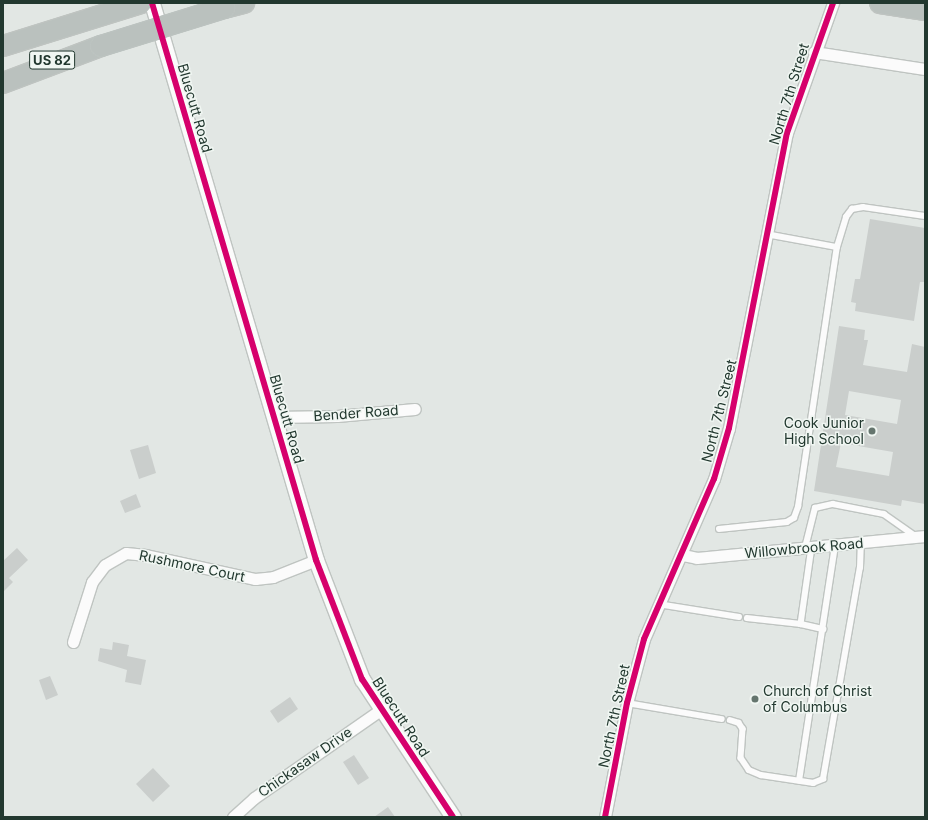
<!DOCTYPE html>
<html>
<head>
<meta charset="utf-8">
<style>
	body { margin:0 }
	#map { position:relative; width:928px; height:820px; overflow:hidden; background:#e2e7e4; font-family:Inter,sans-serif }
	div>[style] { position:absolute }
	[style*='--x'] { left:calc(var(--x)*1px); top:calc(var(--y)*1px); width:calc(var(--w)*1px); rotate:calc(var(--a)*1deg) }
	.building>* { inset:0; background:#cacecc }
	.roads { filter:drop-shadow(1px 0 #bfc4c1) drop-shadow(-1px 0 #bfc4c1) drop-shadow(0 1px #bfc4c1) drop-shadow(0 -1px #bfc4c1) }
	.lane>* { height:5.5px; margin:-2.75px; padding:0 2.75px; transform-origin:2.75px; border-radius:2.75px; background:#fbfbfb }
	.street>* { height:11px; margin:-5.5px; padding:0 5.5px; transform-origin:5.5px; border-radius:5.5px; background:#fbfbfb }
	.secondary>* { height:15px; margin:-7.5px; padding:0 7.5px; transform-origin:7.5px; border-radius:7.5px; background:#fbfbfb }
	.highway>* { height:20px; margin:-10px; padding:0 10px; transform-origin:10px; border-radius:10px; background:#bac1be }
	.bridges { filter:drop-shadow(1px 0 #bcc3c0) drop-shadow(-1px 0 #bcc3c0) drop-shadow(0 1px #bcc3c0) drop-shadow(0 -1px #bcc3c0) }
	.highway-bridge>* { height:20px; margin:-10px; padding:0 10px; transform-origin:10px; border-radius:10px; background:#bac1be }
	.cycleway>* { height:6px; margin:-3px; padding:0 3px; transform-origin:3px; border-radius:3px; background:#d6006c }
	.dots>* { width:11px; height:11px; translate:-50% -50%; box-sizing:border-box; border:2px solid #f0f6f2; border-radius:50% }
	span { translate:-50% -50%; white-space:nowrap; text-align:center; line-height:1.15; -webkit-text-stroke:3px #f0f6f2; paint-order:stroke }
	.shield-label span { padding:1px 3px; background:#f0f6f2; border:1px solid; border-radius:3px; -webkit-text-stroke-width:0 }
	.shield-label { font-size:13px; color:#22382f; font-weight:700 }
	.street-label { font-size:14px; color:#22382f }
	.poi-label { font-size:14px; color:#22382f }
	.right { translate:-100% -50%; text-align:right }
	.left { translate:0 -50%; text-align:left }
	.frame { position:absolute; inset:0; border:4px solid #22382f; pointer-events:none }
</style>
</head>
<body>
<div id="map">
	<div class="building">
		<div style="clip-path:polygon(870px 219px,925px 228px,925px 274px,924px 282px,920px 282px,914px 321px,855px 311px,856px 303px,851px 302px,855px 279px,860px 279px)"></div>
		<div style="clip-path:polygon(evenodd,839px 326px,865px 330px,864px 340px,868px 340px,863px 365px,907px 372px,912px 344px,925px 347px,925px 504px,902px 500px,901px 506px,814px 491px,839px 326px,849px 391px,901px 400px,897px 424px,845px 415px,849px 391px,839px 326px,841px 443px,893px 452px,889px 476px,836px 467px,841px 443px)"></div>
		<div style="clip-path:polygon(148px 445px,156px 473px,139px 479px,130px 450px)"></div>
		<div style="clip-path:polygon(136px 494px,141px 507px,125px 513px,120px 501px)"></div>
		<div style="clip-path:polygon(17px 548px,28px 560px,9px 578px,13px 582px,3px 592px,3px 561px)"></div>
		<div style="clip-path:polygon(113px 642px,129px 645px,127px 656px,146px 660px,141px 685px,125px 682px,127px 670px,98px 661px,100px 648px,112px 650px)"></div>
		<div style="clip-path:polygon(50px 676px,58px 695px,46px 700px,39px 680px)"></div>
		<div style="clip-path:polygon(290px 697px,298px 709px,278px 723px,270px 711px)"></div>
		<div style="clip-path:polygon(354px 755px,369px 778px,358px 785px,343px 762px)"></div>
		<div style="clip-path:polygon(153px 768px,170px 786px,153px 802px,136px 784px)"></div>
		<div style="clip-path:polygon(388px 807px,395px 817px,374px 817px)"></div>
	</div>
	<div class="roads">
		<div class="lane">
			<div style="--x:766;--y:234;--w:72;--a:10.4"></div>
			<div style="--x:719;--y:529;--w:68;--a:-5.9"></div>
			<div style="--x:787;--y:522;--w:8;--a:-30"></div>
			<div style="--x:794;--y:518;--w:12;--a:-70"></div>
			<div style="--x:798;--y:507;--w:263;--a:-81.5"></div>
			<div style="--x:837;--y:247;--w:31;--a:-73"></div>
			<div style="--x:846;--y:217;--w:10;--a:-53"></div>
			<div style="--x:852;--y:209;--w:11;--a:-10"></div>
			<div style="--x:863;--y:207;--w:63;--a:8.3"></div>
			<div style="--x:812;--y:547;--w:78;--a:98.1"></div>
			<div style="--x:801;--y:624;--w:23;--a:13"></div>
			<div style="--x:805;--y:548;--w:41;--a:-76"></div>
			<div style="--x:815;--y:508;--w:18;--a:-13"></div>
			<div style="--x:833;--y:504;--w:52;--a:11.1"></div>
			<div style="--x:884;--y:514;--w:39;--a:35"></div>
			<div style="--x:658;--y:604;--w:82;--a:9.1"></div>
			<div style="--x:747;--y:618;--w:54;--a:6.3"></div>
			<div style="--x:627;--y:703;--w:96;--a:9.6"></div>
			<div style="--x:730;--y:720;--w:9;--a:18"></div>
			<div style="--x:739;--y:723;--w:7;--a:56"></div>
			<div style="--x:743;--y:729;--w:29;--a:94"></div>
			<div style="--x:741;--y:758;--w:14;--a:56"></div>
			<div style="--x:749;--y:770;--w:13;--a:23"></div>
			<div style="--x:761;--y:775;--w:53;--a:8.7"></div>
			<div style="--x:813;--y:783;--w:11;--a:-22"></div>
			<div style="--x:823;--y:779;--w:214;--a:-80.1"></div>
			<div style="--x:860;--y:568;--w:25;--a:-88"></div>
			<div style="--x:799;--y:781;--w:239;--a:-81.3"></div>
		</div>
		<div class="street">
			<div style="--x:814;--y:52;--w:112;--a:8.7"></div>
			<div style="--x:274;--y:417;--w:63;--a:-0.9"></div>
			<div style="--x:337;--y:416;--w:78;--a:-5.1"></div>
			<div style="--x:683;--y:555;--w:14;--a:12"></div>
			<div style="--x:697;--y:558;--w:229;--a:-5.5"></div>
			<div style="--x:73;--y:642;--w:63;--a:-72.4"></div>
			<div style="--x:92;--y:582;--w:21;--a:-53"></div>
			<div style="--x:105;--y:565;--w:24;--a:-30"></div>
			<div style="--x:126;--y:553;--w:20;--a:6"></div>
			<div style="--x:146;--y:555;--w:112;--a:12.4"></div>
			<div style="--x:255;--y:579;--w:18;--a:-6"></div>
			<div style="--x:273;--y:577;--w:46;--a:-21.6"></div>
			<div style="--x:233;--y:817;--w:28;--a:-42"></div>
			<div style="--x:254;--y:798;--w:154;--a:-34.9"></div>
			<div style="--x:605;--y:817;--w:116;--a:-79.1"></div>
			<div style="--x:627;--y:703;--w:66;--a:-75.1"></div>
			<div style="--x:644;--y:639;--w:175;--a:-66.4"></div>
			<div style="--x:714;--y:479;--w:53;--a:-73.6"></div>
			<div style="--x:729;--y:428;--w:301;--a:-78.9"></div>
			<div style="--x:787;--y:133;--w:138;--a:-70.5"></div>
		</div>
		<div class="secondary">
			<div style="--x:152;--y:3;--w:581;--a:73.59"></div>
			<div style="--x:316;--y:560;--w:128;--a:68.9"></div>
			<div style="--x:362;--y:679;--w:165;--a:56.6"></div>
		</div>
		<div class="highway">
			<div style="--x:880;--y:3;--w:46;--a:8.8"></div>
			<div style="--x:224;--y:8;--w:21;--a:-14"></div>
			<div style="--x:3;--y:46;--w:145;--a:-17.3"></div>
			<div style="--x:3;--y:83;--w:105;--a:-20.7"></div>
		</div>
	</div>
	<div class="bridges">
		<div class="highway-bridge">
			<div style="--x:101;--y:46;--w:129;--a:-17.2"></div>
		</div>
	</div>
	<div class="cycleway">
		<div style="--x:152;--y:3;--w:581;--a:73.59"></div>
		<div style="--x:316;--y:560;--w:128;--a:68.9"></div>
		<div style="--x:362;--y:679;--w:165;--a:56.6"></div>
		<div style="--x:605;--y:817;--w:116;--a:-79.1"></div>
		<div style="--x:627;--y:703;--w:66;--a:-75.1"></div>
		<div style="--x:644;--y:639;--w:175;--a:-66.4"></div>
		<div style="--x:714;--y:479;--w:53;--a:-73.6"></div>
		<div style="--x:729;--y:428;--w:301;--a:-78.9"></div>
		<div style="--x:787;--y:133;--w:138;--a:-70.5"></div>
	</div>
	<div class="dots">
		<div style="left:872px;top:431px;background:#65756e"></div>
		<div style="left:755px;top:699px;background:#65756e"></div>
	</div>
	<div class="shield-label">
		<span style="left:52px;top:60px">US 82</span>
	</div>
	<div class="street-label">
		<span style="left:789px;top:94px;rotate:-73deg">North 7th Street</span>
		<span style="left:195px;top:108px;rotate:74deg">Bluecutt Road</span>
		<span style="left:719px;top:411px;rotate:-76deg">North 7th Street</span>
		<span style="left:356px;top:413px;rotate:-4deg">Bender Road</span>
		<span style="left:287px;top:419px;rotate:74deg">Bluecutt Road</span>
		<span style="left:804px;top:548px;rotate:-5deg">Willowbrook Road</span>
		<span style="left:192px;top:566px;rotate:12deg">Rushmore Court</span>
		<span style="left:614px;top:716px;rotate:-78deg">North 7th Street</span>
		<span style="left:401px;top:717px;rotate:57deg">Bluecutt Road</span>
		<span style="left:305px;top:762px;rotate:-35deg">Chickasaw Drive</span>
	</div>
	<div class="poi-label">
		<span class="right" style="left:864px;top:431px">Cook Junior<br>High School</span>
		<span class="left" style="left:763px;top:699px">Church of Christ<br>of Columbus</span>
	</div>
	<div class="frame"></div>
</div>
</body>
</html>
